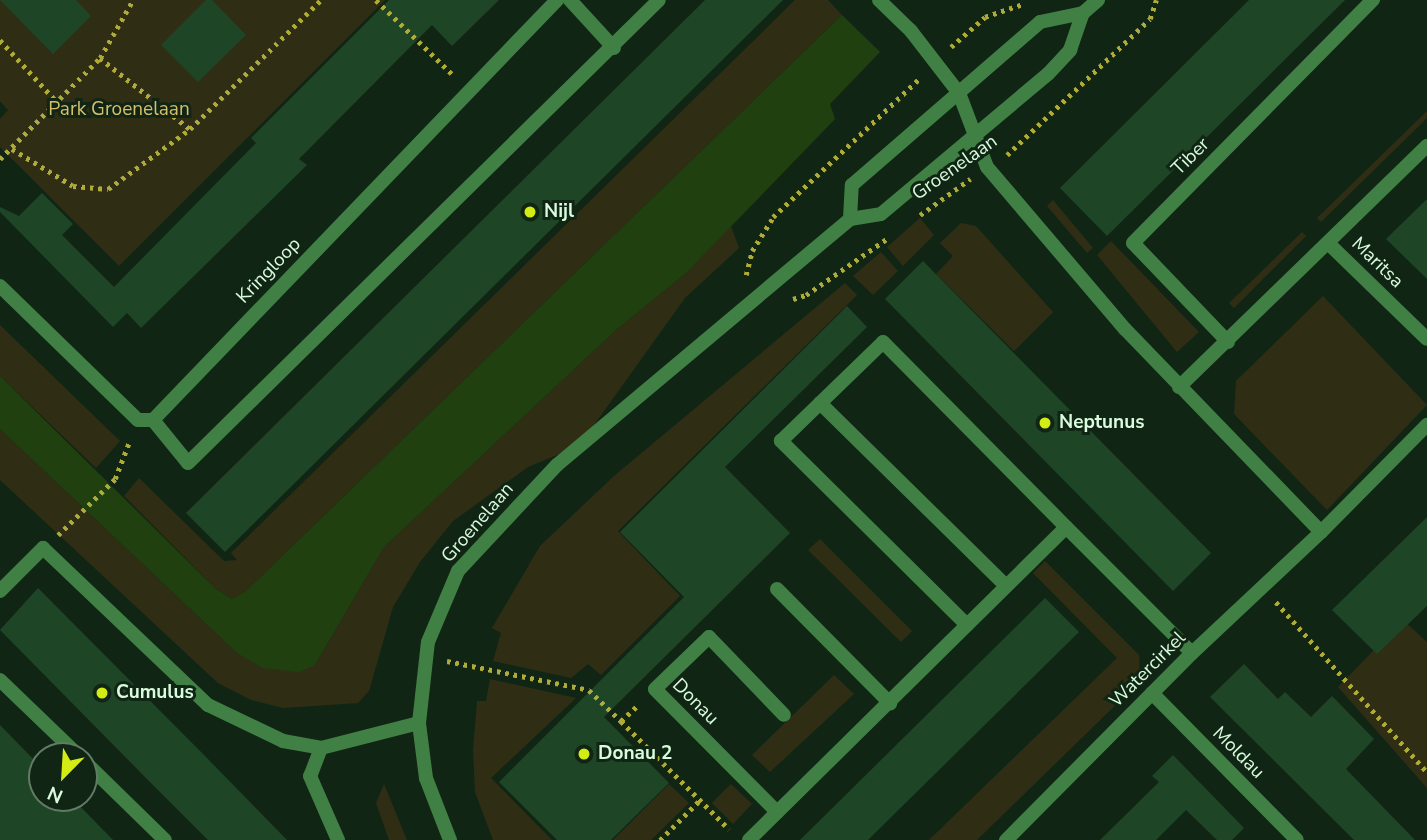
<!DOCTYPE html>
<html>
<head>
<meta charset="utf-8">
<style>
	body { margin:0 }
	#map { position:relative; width:1427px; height:840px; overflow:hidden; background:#112515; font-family:"Nunito Sans",sans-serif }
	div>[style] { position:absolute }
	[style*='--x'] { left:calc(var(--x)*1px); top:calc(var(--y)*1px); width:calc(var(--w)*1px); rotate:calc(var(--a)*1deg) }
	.green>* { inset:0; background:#2f2e15 }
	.water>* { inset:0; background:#20410f }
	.building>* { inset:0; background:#1f4527 }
	.path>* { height:4.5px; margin-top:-2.25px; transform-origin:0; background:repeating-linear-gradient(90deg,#afab39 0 3.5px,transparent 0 8.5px) }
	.service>* { height:14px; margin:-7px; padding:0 7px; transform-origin:7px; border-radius:7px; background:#408044 }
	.minor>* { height:14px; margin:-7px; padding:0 7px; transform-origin:7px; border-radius:7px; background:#408044 }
	.tertiary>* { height:14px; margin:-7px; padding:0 7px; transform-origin:7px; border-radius:7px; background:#408044 }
	.dots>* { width:19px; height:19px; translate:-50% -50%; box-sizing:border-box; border:4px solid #112515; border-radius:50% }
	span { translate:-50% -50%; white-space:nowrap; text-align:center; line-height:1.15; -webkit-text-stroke:6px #112515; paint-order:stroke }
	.park-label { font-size:19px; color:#d7be6a }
	.street-label { font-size:19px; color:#d8fcdd }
	.poi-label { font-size:19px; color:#d8fcdd; font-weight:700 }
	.left { translate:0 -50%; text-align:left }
	.north { position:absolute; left:28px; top:742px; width:70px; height:70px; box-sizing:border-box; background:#112515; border:2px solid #617b65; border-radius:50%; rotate:204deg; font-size:19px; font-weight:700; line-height:28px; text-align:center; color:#d8fcdd }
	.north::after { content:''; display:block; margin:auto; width:24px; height:32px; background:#d2ec14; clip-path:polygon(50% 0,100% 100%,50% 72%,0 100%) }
</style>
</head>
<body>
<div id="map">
	<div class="green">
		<div style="clip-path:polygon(0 0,385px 0,119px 266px,0 147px,0 119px,8px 110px,0 101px)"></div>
		<div style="clip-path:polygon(795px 0,828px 0,842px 15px,246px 591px,232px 599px,216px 589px,124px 496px,139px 478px,224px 561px,237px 560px,231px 553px)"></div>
		<div style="clip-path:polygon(1427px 111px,1427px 118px,1321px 222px,1317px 218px)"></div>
		<div style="clip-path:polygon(1053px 200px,1093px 248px,1087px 253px,1047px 206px)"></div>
		<div style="clip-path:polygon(920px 218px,934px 235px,903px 266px,887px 247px)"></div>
		<div style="clip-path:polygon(961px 223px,976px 226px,1053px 312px,1014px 351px,936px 274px,953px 256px,940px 243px)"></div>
		<div style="clip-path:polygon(731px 226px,739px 248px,685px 298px,579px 446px,528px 467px,453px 521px,420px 562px,393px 607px,369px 691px,358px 703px,283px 708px,251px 700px,218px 683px,0 480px,0 429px,237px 653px,315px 665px,384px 547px,616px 330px,686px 273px)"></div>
		<div style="clip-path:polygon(1302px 232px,1306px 236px,1234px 308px,1229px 303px)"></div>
		<div style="clip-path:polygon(1111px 241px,1199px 332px,1177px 352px,1097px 255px)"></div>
		<div style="clip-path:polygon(881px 252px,898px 271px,873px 295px,853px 276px)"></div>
		<div style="clip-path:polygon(845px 283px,857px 295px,618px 531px,680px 596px,601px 675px,588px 664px,571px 678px,493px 661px,501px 633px,492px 628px,540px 546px,614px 476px)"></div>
		<div style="clip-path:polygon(1323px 296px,1427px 405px,1327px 510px,1234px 414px,1236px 381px)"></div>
		<div style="clip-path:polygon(0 325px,120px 441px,96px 468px,0 376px)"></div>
		<div style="clip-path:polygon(820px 539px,912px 631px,901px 642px,808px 550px)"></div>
		<div style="clip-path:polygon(1045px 561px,1139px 655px,1140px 675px,1130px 691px,977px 840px,929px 840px,1117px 658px,1033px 573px)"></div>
		<div style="clip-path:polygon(1403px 620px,1427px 642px,1427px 788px,1338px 687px)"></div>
		<div style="clip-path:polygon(834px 675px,854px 694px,770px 772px,752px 755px)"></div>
		<div style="clip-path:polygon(490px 679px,576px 698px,491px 778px,552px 840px,493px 840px,475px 792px,473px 750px,477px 701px,486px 701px)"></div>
		<div style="clip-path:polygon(384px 784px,407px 840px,389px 840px,376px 803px)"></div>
		<div style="clip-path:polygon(669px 784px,689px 803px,651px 840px,613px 840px)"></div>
		<div style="clip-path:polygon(731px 784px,752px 804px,733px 824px,712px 803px)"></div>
	</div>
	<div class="water">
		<div style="clip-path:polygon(842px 15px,880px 52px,830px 104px,835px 119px,686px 273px,616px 330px,384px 547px,315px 665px,299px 672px,263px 668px,237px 653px,0 429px,0 376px,216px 589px,232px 599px,246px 591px)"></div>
	</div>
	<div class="building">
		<div style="clip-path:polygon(0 0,76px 0,91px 16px,53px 54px)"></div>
		<div style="clip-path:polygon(206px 0,212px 0,246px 35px,198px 82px,161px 45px)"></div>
		<div style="clip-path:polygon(389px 0,499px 0,452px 46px,432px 25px,299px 159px,307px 165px,141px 328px,127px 313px,113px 327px,0 212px,0 207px,19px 216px,42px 193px,73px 224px,62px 235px,114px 287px,256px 143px,251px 138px)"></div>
		<div style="clip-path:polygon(705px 0,783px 0,225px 552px,186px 513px)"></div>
		<div style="clip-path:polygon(1249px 0,1345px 0,1107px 236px,1060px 188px)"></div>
		<div style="clip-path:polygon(1427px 199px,1427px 279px,1386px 239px)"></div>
		<div style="clip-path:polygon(923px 261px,1211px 553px,1173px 591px,885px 299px)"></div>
		<div style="clip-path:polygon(847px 306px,867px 327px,725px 467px,790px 533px,604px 717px,669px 783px,611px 840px,557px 840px,499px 782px,684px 597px,620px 532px)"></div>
		<div style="clip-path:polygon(1427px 517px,1427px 606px,1377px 654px,1332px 610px)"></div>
		<div style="clip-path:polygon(38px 588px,204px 755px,287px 840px,208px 840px,145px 777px,0 630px)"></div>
		<div style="clip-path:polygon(1045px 598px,1079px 632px,868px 840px,800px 840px)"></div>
		<div style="clip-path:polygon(1244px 664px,1278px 699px,1285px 692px,1311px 717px,1332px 696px,1374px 739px,1346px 769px,1415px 840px,1354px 840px,1210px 697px)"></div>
		<div style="clip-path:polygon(0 725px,42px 768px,42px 798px,72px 798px,113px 840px,0 840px)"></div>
		<div style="clip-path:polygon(1173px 755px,1244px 828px,1232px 840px,1217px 840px,1186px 810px,1156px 840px,1100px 840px,1159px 782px,1152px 776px)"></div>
	</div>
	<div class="path">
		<div style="--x:376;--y:0;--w:107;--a:44.2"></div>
		<div style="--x:0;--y:40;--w:84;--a:47.4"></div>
		<div style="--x:951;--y:47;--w:45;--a:-41.4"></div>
		<div style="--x:985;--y:17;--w:40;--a:-18.9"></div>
		<div style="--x:100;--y:58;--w:115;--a:38.3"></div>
		<div style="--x:190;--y:129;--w:184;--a:-44.6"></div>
		<div style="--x:12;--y:149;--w:71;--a:31.2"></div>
		<div style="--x:73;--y:186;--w:35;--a:5"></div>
		<div style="--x:108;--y:189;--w:102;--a:-36.2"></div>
		<div style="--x:1007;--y:155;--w:197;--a:-43.6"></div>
		<div style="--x:1150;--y:19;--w:20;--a:-72"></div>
		<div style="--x:0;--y:159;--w:142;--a:-45.3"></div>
		<div style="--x:100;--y:58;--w:67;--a:-60.4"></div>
		<div style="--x:920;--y:215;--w:62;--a:-35.8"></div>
		<div style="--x:746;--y:275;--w:25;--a:-76"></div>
		<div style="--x:752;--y:251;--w:40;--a:-58"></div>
		<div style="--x:773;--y:217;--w:202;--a:-43.4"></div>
		<div style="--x:793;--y:299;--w:14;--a:-17"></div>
		<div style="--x:806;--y:295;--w:100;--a:-34.8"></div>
		<div style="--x:58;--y:535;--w:80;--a:-44.5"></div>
		<div style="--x:115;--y:479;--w:42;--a:-69"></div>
		<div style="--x:1276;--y:602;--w:227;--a:48.4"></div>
		<div style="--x:447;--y:661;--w:145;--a:11.5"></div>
		<div style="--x:589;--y:690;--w:45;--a:44.1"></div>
		<div style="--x:621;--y:721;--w:25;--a:-43"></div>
		<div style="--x:621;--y:721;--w:153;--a:45"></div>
		<div style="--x:660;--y:840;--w:57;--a:-45"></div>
	</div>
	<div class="service">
		<div style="--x:570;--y:0;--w:65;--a:47.5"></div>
		<div style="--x:820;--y:403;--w:261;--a:44.5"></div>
		<div style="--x:153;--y:420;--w:55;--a:50.9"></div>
		<div style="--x:188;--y:463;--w:660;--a:-44.51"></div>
		<div style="--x:777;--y:589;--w:161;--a:45.3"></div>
		<div style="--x:0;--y:591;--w:61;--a:-45"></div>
		<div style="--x:43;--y:548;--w:228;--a:43.6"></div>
		<div style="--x:208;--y:705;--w:83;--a:25.6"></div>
		<div style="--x:283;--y:741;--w:39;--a:10"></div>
		<div style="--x:321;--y:748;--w:101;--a:-14.3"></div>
		<div style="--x:967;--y:625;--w:262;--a:-135.3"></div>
		<div style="--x:781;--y:441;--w:142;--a:-44.1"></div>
		<div style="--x:883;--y:342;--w:260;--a:45.3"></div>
		<div style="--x:0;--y:680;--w:110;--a:43.9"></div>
		<div style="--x:321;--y:748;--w:30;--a:111"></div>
		<div style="--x:310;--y:776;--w:70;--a:66.4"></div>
		<div style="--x:84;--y:761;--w:113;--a:44.3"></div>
		<div style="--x:777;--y:812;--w:173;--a:-134.8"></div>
		<div style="--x:655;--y:689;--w:75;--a:-43.9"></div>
		<div style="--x:709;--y:637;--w:108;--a:46.1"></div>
	</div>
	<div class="minor">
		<div style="--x:879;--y:0;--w:45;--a:44.1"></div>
		<div style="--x:911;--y:31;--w:78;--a:52.3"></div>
		<div style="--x:959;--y:93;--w:79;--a:69.3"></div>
		<div style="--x:987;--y:167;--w:213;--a:49.6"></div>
		<div style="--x:1125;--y:329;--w:282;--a:46"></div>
		<div style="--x:1321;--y:532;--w:177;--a:136.8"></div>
		<div style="--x:1192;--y:653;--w:264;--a:134.8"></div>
		<div style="--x:1329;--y:244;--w:136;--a:44.1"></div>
		<div style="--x:0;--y:286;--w:192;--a:44.2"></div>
		<div style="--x:138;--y:420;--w:15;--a:0"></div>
		<div style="--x:153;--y:420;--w:583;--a:-46.11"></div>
		<div style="--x:1228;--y:342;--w:137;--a:-133.8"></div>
		<div style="--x:1133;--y:243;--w:342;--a:-45.4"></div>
		<div style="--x:1179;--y:387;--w:346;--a:-44.2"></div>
		<div style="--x:1321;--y:532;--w:151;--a:-45.3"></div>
		<div style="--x:1152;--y:693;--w:206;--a:45.4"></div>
		<div style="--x:749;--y:840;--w:445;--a:-44.6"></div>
		<div style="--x:1066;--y:527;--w:178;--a:45"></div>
	</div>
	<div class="tertiary">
		<div style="--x:850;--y:219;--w:34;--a:-87"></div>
		<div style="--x:852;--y:185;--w:249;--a:-40.9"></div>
		<div style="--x:1040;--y:22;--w:44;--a:-11.8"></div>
		<div style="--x:450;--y:840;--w:66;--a:-111.2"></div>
		<div style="--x:426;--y:778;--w:55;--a:-97.3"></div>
		<div style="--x:419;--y:723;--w:81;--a:-83.7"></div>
		<div style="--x:428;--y:642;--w:77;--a:-67.1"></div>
		<div style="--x:458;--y:571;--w:145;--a:-47"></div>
		<div style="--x:557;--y:465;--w:383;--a:-40"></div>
		<div style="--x:850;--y:219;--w:31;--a:-9"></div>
		<div style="--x:881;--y:214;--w:218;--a:-40"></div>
		<div style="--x:1048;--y:74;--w:33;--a:-47"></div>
		<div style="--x:1070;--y:50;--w:39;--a:-71"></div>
		<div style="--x:1083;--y:13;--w:20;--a:-41"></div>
	</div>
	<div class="dots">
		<div style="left:530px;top:212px;background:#d2ec14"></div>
		<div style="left:1045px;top:423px;background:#d2ec14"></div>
		<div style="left:102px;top:693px;background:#d2ec14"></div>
		<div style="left:584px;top:754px;background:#d2ec14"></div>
	</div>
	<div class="park-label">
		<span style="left:119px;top:110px">Park Groenelaan</span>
	</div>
	<div class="street-label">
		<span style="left:1191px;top:157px;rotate:-45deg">Tiber</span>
		<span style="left:955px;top:168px;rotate:-35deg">Groenelaan</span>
		<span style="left:1377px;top:263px;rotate:44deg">Maritsa</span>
		<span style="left:269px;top:271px;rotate:-46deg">Kringloop</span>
		<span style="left:478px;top:523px;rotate:-49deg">Groenelaan</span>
		<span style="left:1148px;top:670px;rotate:-45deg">Watercirkel</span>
		<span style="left:695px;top:702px;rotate:45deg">Donau</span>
		<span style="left:1238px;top:753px;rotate:45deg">Moldau</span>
	</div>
	<div class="poi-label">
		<span class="left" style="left:544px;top:212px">Nijl</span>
		<span class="left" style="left:1059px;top:423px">Neptunus</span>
		<span class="left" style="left:116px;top:693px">Cumulus</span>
		<span class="left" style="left:598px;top:754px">Donau 2</span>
	</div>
	<div class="north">N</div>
</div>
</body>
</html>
